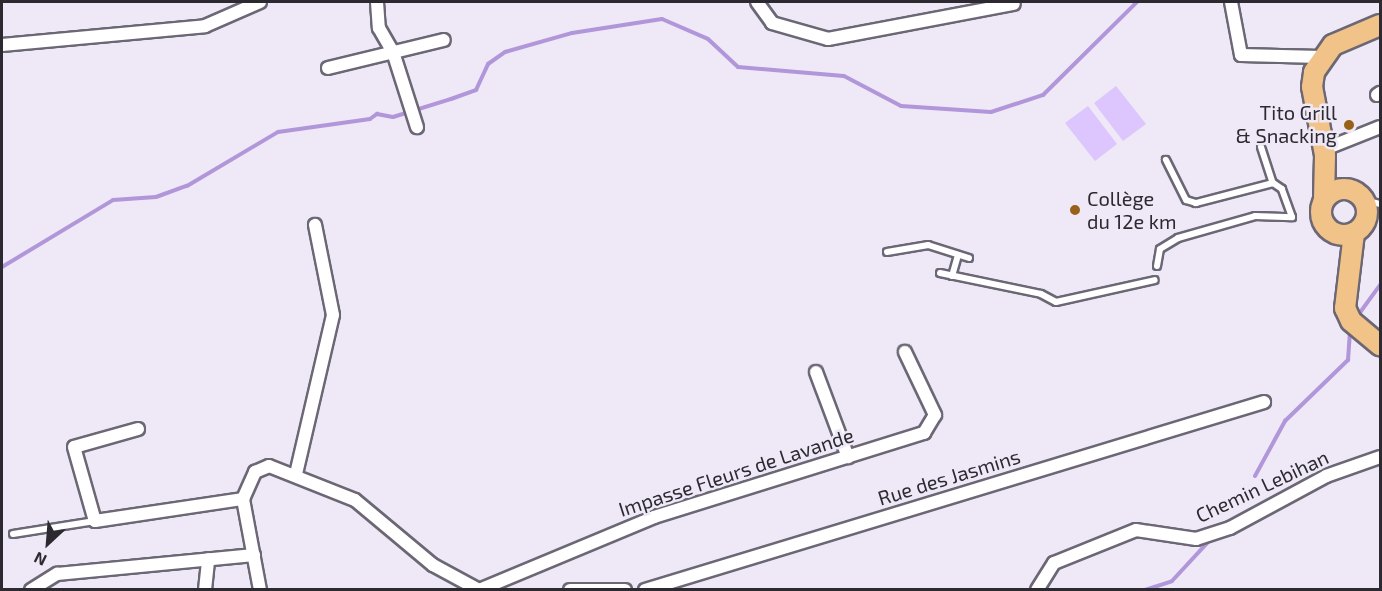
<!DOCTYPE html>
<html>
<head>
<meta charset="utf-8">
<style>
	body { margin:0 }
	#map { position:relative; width:1382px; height:591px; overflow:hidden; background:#eee8f7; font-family:"Exo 2",sans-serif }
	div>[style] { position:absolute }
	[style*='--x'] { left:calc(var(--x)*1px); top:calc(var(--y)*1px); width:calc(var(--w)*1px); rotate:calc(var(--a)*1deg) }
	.green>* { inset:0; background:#dcc6fd }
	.stream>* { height:4px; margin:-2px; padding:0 2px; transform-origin:2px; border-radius:2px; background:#b296da }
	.roads { filter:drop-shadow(2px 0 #6c6774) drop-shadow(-2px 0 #6c6774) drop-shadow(0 2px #6c6774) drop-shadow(0 -2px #6c6774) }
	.service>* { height:6px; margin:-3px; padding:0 3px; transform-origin:3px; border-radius:3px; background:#fff }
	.minor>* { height:12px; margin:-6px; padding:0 6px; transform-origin:6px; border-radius:6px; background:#fff }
	.primary>* { height:20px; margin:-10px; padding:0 10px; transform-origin:10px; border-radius:10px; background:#f2c388 }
	.primary>.ring { margin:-10px; padding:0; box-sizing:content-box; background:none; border:20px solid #f2c388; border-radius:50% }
	.dots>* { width:16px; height:16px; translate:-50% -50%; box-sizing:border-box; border:3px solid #eee8f7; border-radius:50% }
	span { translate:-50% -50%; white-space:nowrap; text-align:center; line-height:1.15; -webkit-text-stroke:5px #eee8f7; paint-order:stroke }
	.poi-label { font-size:20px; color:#2c2a30 }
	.right { translate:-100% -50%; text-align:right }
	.left { translate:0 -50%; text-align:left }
	.street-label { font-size:20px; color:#2c2a30 }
	.frame { position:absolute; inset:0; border:3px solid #2c2a30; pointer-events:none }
	.north { position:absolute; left:18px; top:513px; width:60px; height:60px; -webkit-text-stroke:4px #eee8f7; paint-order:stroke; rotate:206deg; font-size:16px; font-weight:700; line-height:24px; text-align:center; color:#2c2a30 }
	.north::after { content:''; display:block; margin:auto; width:21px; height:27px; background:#2c2a30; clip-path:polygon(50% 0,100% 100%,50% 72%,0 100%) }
</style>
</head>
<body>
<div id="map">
	<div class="green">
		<div style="clip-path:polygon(1116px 86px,1146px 124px,1123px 141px,1094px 103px)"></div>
		<div style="clip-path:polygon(1088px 106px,1117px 144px,1095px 161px,1065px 123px)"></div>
	</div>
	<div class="stream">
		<div style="--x:2;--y:267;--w:130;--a:-31.1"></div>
		<div style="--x:113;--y:200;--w:43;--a:-4"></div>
		<div style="--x:156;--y:197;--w:33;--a:-20"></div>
		<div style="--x:187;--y:186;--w:106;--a:-30.7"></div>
		<div style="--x:278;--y:132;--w:93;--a:-8"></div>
		<div style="--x:370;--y:119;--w:9;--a:-36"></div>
		<div style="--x:377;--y:114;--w:16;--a:11"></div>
		<div style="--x:393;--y:117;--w:61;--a:-17.2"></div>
		<div style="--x:451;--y:99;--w:27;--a:-20"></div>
		<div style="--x:476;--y:90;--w:29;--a:-65"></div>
		<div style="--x:488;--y:64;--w:21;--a:-35"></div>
		<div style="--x:505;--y:52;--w:70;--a:-15.8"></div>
		<div style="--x:572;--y:33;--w:91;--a:-8.8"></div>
		<div style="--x:662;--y:19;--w:50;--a:23.5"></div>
		<div style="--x:708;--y:39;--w:41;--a:43"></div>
		<div style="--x:738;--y:67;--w:106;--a:4.9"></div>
		<div style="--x:844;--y:76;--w:64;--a:27.8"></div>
		<div style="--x:901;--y:106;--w:90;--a:3.8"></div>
		<div style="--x:991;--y:112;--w:55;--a:-18.1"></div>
		<div style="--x:1043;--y:95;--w:132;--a:-44.7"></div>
		<div style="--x:1356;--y:318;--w:41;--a:-54"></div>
		<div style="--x:1255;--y:476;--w:63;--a:-61.4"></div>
		<div style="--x:1285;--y:421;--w:88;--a:-44.1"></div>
		<div style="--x:1348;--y:360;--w:30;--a:-86"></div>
		<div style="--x:1145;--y:590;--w:28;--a:-18"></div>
		<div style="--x:1172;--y:581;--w:53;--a:-47.3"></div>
	</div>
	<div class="roads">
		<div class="service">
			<div style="--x:1261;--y:147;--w:38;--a:72"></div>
			<div style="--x:1364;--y:200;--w:16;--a:14"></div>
			<div style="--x:887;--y:252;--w:42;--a:-9.7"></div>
			<div style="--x:928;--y:245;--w:43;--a:17.6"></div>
			<div style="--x:1157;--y:266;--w:17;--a:-80"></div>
			<div style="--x:1160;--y:249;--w:21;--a:-31"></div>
			<div style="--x:1178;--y:238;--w:80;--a:-15.9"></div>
			<div style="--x:1255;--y:216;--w:37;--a:2"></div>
			<div style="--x:1292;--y:217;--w:30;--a:-110"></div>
			<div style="--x:1282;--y:189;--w:11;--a:-146"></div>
			<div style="--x:1273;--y:183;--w:80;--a:165.4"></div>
			<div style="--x:1196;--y:203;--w:10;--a:-163"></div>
			<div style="--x:1186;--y:200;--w:45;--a:-116.6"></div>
			<div style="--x:940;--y:273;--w:103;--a:11.7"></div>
			<div style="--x:1041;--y:294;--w:17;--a:28"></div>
			<div style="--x:1056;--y:302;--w:101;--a:-12.5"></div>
			<div style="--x:952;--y:276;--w:22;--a:-74"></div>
			<div style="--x:13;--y:534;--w:83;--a:-9"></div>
		</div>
		<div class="minor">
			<div style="--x:377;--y:2;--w:26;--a:86"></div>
			<div style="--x:379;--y:28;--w:28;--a:60"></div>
			<div style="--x:393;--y:52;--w:79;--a:72.3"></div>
			<div style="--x:757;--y:2;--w:26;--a:54"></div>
			<div style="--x:772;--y:23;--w:58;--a:15.9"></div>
			<div style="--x:828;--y:39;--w:189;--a:-10.7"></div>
			<div style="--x:1231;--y:2;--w:54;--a:79.3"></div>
			<div style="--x:1241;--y:55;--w:80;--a:1.4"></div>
			<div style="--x:2;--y:45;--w:204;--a:-5.3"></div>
			<div style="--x:205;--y:26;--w:60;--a:-23.6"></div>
			<div style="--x:328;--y:68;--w:119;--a:-13.6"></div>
			<div style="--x:1377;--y:95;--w:4;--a:-34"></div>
			<div style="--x:1325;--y:149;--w:59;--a:-21.8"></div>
			<div style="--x:816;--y:372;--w:91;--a:69.4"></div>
			<div style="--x:138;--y:429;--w:66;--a:164.3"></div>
			<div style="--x:74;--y:447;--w:77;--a:74.2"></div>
			<div style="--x:95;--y:521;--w:150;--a:-8.5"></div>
			<div style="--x:296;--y:474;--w:163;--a:-76.9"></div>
			<div style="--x:333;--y:315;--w:92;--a:-101.3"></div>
			<div style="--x:31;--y:590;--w:31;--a:-32"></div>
			<div style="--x:57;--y:574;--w:198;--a:-5.5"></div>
			<div style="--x:205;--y:590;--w:31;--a:-84"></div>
			<div style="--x:260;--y:590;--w:93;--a:-100.6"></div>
			<div style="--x:243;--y:499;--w:30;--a:-66"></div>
			<div style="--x:255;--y:472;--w:15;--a:-23"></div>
			<div style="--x:269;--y:466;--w:92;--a:21.6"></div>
			<div style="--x:355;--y:500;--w:102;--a:39.8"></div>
			<div style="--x:433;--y:565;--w:52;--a:28.5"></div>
			<div style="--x:479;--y:590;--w:190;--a:-22.6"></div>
			<div style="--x:654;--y:517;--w:283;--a:-17.3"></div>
			<div style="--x:924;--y:433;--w:21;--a:-59"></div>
			<div style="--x:935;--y:415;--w:70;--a:-115.5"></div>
			<div style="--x:570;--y:590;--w:55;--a:0"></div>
			<div style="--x:645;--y:590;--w:647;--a:-16.89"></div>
			<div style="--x:1037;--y:590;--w:32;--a:-58"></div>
			<div style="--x:1054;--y:563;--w:88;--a:-21.9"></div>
			<div style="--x:1136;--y:530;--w:61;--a:8.5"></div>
			<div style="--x:1196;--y:539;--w:36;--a:-18"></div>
			<div style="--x:1230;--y:528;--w:109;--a:-28.4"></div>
			<div style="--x:1326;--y:476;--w:57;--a:-19.4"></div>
		</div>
		<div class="primary">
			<div class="ring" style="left:1321px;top:189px;width:26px;height:26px"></div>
			<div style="--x:1324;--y:200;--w:45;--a:-88.7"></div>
			<div style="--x:1325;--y:155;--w:69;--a:-100.8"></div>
			<div style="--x:1312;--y:87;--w:15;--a:-82"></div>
			<div style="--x:1314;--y:72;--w:33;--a:-55"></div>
			<div style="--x:1333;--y:45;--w:51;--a:-23.1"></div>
			<div style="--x:1354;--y:233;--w:76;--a:96.8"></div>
			<div style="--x:1345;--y:308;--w:14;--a:65"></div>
			<div style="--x:1351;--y:321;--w:38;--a:40"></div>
		</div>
	</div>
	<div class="dots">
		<div style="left:1349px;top:125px;background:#976119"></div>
		<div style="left:1075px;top:210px;background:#976119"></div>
	</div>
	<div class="poi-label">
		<span class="right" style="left:1337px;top:124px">Tito Grill<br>&amp; Snacking</span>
		<span class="left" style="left:1087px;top:210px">Collège<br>du 12e km</span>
	</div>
	<div class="street-label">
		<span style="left:736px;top:472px;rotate:-18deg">Impasse Fleurs de Lavande</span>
		<span style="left:949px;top:477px;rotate:-17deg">Rue des Jasmins</span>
		<span style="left:1262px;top:486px;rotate:-25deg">Chemin Lebihan</span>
	</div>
	<div class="frame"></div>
	<div class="north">N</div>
</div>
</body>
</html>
